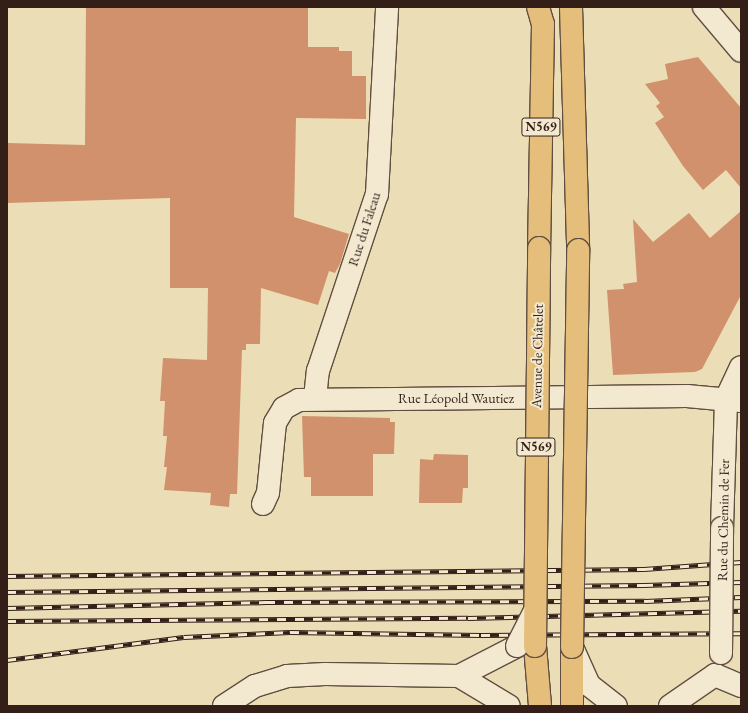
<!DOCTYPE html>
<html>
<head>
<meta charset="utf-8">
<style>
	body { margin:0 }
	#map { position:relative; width:748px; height:713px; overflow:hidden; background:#ebddb6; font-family:"EB Garamond",serif }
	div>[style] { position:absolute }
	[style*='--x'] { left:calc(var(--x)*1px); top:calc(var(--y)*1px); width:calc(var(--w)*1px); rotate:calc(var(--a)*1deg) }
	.building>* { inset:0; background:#d0916c }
	.roads { filter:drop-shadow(1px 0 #614e40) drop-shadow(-1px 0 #614e40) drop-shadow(0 1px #614e40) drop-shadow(0 -1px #614e40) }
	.street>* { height:22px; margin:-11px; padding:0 11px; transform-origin:11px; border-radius:11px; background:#f2e9d0 }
	.secondary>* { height:22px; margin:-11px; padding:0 11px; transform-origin:11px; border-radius:11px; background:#f2e9d0 }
	.primary>* { height:22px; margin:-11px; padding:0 11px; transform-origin:11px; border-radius:11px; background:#e6be7b }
	.rail>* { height:4.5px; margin-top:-2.25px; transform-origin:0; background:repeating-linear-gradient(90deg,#f2e9d0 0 9px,#331f18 0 18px); box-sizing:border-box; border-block:1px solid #331f18 }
	.bridges { filter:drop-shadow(1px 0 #614e40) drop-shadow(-1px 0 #614e40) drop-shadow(0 1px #614e40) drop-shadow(0 -1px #614e40) }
	.street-bridge>* { height:22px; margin:-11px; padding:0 11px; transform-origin:11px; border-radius:11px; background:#f2e9d0 }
	.secondary-bridge>* { height:22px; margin:-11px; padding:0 11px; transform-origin:11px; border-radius:11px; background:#f2e9d0 }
	.primary-bridge>* { height:22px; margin:-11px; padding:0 11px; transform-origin:11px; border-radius:11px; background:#e6be7b }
	span { translate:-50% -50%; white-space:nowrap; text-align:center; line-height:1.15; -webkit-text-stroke:4px #f2e9d0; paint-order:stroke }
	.shield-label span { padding:1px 3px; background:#f2e9d0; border:1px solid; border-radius:3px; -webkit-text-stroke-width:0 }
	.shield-label { font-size:13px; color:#331f18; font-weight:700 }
	.street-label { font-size:14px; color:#331f18 }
	.frame { position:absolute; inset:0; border:8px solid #331f18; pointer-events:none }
</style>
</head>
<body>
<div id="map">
	<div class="building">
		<div style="clip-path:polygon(86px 7px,308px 8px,308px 47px,339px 47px,339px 51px,352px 51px,352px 76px,366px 76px,366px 119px,296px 118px,294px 217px,349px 234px,340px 264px,335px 273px,329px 271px,318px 305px,261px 288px,260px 344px,246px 344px,246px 350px,242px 350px,237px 494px,230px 494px,229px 507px,210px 505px,211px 493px,164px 490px,167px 467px,164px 467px,167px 436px,163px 436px,165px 401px,160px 401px,163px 358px,207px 360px,208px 288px,170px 288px,170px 198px,7px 203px,7px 143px,85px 145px)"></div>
		<div style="clip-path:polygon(698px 57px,741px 108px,741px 188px,726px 170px,703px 190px,683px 166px,655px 123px,664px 117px,656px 106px,660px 103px,645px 84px,668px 79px,665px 64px)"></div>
		<div style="clip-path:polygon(741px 211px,741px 295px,702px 369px,695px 372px,613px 375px,607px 290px,624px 289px,623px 284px,637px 282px,633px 219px,653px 242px,689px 213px,710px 238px)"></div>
		<div style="clip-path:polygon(302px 416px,390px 418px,390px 422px,395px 422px,394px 454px,373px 454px,373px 496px,311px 496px,311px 477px,304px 477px)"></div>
		<div style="clip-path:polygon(434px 454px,468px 455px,468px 488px,463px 488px,462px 503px,419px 503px,420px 459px,433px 460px)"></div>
	</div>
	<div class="roads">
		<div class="street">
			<div style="--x:704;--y:7;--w:57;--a:49.9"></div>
			<div style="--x:315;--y:398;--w:27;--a:-84"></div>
			<div style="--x:318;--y:371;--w:187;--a:-71.6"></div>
			<div style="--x:377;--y:194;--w:187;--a:-86.9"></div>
			<div style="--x:263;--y:504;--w:12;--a:-66"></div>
			<div style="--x:268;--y:493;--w:70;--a:-84.3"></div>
			<div style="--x:275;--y:423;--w:17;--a:-59"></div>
			<div style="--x:284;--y:408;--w:17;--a:-28"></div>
			<div style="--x:299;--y:400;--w:388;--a:-0.6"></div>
			<div style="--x:687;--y:396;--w:54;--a:5.3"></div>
			<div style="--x:722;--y:528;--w:129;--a:-88.2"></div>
			<div style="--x:726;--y:399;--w:35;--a:-65"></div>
		</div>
		<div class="secondary">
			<div style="--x:572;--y:647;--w:42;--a:65.9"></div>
			<div style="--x:589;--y:685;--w:34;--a:38"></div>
			<div style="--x:715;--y:675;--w:28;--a:23"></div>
			<div style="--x:459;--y:676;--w:58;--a:31"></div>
			<div style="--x:224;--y:706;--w:37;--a:-33"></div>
			<div style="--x:255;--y:686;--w:34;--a:-17"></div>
			<div style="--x:287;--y:676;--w:38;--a:-3"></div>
			<div style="--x:325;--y:674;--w:134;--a:0.9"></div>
			<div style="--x:459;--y:676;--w:65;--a:-27.3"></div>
			<div style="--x:670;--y:706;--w:55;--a:-34.6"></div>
		</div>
		<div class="primary">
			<div style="--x:538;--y:7;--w:18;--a:74"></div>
			<div style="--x:543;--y:24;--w:224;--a:91"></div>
			<div style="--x:571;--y:7;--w:243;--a:88.3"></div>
			<div style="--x:535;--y:646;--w:60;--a:85.2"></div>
			<div style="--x:572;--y:706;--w:59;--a:-90"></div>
		</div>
	</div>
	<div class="rail">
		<div style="--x:7;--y:576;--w:637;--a:-0.63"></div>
		<div style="--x:644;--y:569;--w:97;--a:-4.1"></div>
		<div style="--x:7;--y:592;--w:637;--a:-0.63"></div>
		<div style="--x:644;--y:585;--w:97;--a:-1.8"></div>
		<div style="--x:7;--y:608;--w:259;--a:-1.3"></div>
		<div style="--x:266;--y:602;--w:379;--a:-0.2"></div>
		<div style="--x:645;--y:601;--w:96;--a:-2.4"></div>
		<div style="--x:7;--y:621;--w:461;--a:-0.4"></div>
		<div style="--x:468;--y:618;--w:273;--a:-1.5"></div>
		<div style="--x:7;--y:660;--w:178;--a:-7.4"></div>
		<div style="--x:184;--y:637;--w:106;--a:-2.7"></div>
		<div style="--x:290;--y:632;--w:191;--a:0.9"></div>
		<div style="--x:481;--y:635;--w:260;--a:-0.4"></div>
	</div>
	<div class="bridges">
		<div class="street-bridge">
			<div style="--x:721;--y:653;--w:125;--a:-89.5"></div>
		</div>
		<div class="secondary-bridge">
			<div style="--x:517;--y:646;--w:37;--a:-63"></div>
		</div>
		<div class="primary-bridge">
			<div style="--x:535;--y:646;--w:398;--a:-89.4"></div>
			<div style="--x:572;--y:647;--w:397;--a:-89.1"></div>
		</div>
	</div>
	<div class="shield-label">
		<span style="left:541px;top:127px">N569</span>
		<span style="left:536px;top:447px">N569</span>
	</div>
	<div class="street-label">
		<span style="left:364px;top:229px;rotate:-72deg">Rue du Faleau</span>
		<span style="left:537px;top:356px;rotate:-89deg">Avenue de Châtelet</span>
		<span style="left:456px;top:398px">Rue Léopold Wautiez</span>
		<span style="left:723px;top:520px;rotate:-89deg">Rue du Chemin de Fer</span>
	</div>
	<div class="frame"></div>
</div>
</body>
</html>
